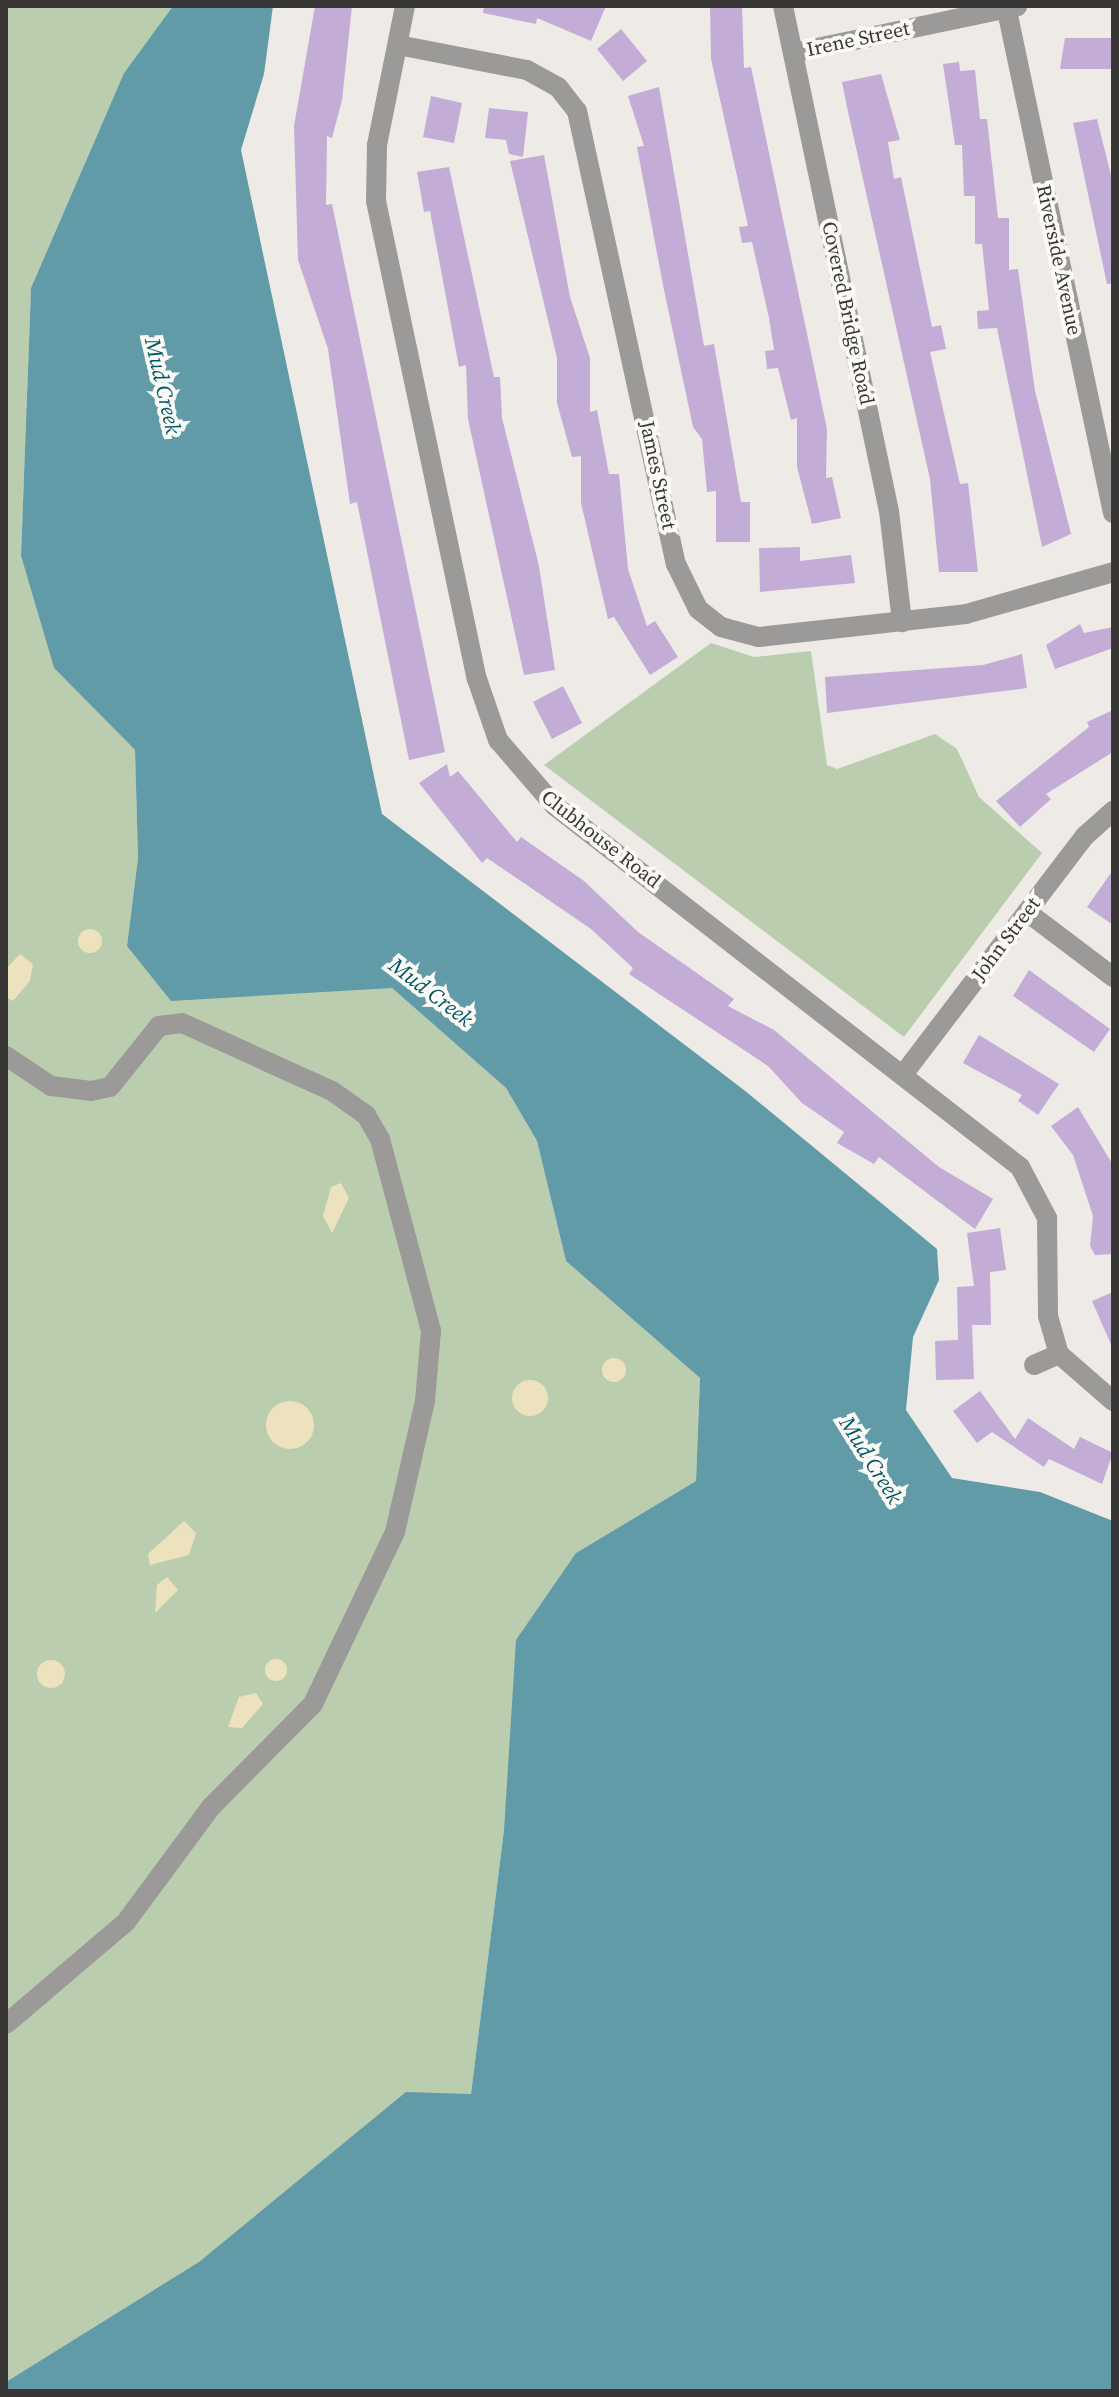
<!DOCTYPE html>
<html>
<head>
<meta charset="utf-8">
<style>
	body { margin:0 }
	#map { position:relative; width:1119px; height:2397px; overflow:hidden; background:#eeebe7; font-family:"Source Serif 4",serif }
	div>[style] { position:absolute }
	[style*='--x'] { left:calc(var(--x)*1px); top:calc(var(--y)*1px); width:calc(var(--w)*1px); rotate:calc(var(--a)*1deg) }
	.green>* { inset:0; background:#bbcdaf }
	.sand>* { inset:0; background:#ece2bd }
	.round { border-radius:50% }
	.water>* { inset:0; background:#619ba7 }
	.building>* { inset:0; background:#c3acd6 }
	.minor>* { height:20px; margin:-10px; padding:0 10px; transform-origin:10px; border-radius:10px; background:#9b9a98 }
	span { translate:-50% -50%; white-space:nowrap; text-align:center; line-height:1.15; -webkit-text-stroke:8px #fbf9f5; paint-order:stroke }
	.street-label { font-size:20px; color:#383736 }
	.water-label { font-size:22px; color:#005866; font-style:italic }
	.frame { position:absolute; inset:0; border:8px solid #383736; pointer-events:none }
</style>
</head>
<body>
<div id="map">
	<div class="green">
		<div style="clip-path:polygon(6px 6px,173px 6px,124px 73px,31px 288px,21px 556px,54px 668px,135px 750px,138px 858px,127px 946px,392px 988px,506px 1088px,537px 1141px,566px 1261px,700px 1378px,696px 1481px,576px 1553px,504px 1830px,471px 2095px,6px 2382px)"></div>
		<div style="clip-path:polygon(711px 643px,754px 657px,811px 651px,827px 765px,837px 769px,935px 734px,957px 749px,979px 797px,1042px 853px,904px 1037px,544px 765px)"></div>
	</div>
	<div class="sand">
		<div class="round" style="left:78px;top:929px;width:24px;height:24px"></div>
		<div style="clip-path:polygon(20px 954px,33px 964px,30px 981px,13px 1001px,6px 997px,6px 969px)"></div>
		<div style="clip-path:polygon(341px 1183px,349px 1198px,332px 1233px,323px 1216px,331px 1187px)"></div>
		<div class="round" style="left:602px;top:1358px;width:24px;height:24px"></div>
		<div class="round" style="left:512px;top:1380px;width:36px;height:36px"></div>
		<div class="round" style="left:266px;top:1401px;width:48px;height:48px"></div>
		<div style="clip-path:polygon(184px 1521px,196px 1533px,189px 1555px,150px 1565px,148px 1554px)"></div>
		<div style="clip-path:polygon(167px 1577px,178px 1590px,155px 1613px,157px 1585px)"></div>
		<div class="round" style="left:265px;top:1659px;width:22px;height:22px"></div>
		<div class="round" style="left:37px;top:1660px;width:28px;height:28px"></div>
		<div style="clip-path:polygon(256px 1693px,263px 1704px,242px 1728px,228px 1727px,239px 1697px)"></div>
	</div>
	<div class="water">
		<div style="clip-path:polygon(173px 6px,273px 6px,264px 74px,241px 150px,382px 814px,744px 1090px,937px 1249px,939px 1280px,913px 1337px,906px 1410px,952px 1478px,1040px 1492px,1113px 1521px,1113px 2391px,6px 2391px,6px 2382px,199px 2262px,406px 2092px,471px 2094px,504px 1830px,516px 1640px,576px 1553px,696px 1481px,700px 1378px,566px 1261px,537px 1141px,506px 1088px,392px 988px,171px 1001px,127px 946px,138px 858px,135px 750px,54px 668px,21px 556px,31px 288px,124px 73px)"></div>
	</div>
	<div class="building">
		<div style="clip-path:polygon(315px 6px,352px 6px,342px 100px,332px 138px,327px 136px,326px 205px,332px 204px,445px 752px,409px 760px,357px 502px,350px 504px,328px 349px,298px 260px,294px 126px)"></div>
		<div style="clip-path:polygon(484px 6px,606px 6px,591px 41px,537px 18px,536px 24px,483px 13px)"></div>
		<div style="clip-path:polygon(710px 6px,742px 6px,744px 68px,751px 67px,827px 429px,826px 478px,832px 477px,841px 518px,812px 524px,797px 467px,797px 418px,791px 420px,778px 368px,767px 369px,765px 351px,774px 350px,769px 318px,752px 242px,742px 243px,739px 227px,748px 226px,711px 59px)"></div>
		<div style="clip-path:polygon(621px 29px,647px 61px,623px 81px,597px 49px)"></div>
		<div style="clip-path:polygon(1065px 38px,1113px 38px,1113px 69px,1060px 69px)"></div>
		<div style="clip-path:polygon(959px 62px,960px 71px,975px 70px,980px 119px,987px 119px,998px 218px,1009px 218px,1009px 270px,1018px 269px,1035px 391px,1071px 534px,1042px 547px,997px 328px,978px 329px,977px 311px,989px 310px,982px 244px,975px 244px,975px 196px,964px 196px,962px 145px,955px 145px,943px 64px)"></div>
		<div style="clip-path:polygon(881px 74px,900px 140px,888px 142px,894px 179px,901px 177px,932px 327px,941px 325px,946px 349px,930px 352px,960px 484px,968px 483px,978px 572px,939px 572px,930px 479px,848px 112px,842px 82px)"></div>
		<div style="clip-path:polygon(659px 87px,704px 346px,714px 344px,741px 502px,750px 502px,750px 542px,716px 542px,716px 491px,707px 492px,702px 439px,693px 427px,663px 285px,637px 147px,644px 146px,628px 96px)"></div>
		<div style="clip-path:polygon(431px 96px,462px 103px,454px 143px,423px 137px)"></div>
		<div style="clip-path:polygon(489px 108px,528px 112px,523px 157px,509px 154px,506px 140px,485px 138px)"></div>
		<div style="clip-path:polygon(1097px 119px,1113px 183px,1113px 283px,1107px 284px,1073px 123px)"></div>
		<div style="clip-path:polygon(544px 155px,570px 297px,590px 358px,590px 412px,597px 410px,609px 474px,619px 474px,628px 569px,647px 626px,655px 621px,678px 657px,650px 675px,614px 617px,608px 619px,581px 503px,581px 456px,572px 457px,557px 403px,557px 358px,510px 161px)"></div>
		<div style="clip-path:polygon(449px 167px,494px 377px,500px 377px,502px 418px,539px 566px,555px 670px,524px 675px,468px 419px,466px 365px,459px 367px,430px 211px,424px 212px,417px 172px)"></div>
		<div style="clip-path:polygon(800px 547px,800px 561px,851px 555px,855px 583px,760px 592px,759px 548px)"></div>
		<div style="clip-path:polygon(1080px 624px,1084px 633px,1113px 627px,1113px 648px,1055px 669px,1046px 645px)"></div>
		<div style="clip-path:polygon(1022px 654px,1027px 688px,827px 713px,825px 677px,983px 665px)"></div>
		<div style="clip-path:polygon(563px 686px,582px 723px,552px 739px,533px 702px)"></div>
		<div style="clip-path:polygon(1113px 710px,1113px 752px,1046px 794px,1051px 799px,1020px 827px,996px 801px,1089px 727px,1087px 722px)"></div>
		<div style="clip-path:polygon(447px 764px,450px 777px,458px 771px,517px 842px,521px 837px,584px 881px,638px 932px,734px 999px,728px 1006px,774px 1030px,939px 1167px,993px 1199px,975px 1229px,879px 1157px,874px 1164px,837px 1143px,844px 1132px,802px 1103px,768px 1066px,629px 974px,633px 968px,591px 929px,487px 858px,482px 863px,419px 783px)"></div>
		<div style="clip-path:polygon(1113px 870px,1113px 925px,1087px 907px)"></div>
		<div style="clip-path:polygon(1029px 970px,1110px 1029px,1094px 1052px,1013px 996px)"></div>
		<div style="clip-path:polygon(979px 1035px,1059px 1084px,1038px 1115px,1018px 1101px,1022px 1095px,963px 1063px)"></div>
		<div style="clip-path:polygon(1078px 1107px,1113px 1165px,1113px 1254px,1095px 1255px,1090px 1246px,1093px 1216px,1073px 1155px,1051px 1126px)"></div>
		<div style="clip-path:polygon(1000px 1228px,1006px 1270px,990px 1272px,991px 1325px,972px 1325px,974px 1379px,936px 1380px,935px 1341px,958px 1340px,957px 1287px,974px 1286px,967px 1233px)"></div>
		<div style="clip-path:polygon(1113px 1292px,1113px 1349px,1092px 1301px)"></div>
		<div style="clip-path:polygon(980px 1391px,1015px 1439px,1028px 1418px,1074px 1449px,1080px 1437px,1113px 1453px,1102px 1484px,1049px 1459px,1044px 1467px,992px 1432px,977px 1443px,953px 1411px)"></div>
	</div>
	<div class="minor">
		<div style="--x:405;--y:6;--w:142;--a:101.4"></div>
		<div style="--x:377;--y:145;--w:56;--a:91"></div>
		<div style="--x:376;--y:201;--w:489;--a:78.1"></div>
		<div style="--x:477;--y:679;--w:65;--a:71"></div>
		<div style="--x:498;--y:740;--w:87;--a:49.2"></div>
		<div style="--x:555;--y:806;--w:589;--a:37.82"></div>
		<div style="--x:1020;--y:1167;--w:58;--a:62.1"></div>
		<div style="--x:1047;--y:1218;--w:98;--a:89.4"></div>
		<div style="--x:1048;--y:1316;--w:40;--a:74"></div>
		<div style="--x:1059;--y:1354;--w:72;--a:41"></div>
		<div style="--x:783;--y:6;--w:516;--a:78.15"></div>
		<div style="--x:889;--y:511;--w:112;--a:83.3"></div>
		<div style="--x:1006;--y:6;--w:518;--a:78.08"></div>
		<div style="--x:398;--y:45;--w:131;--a:11"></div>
		<div style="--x:527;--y:70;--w:35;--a:29"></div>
		<div style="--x:558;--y:87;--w:31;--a:52"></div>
		<div style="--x:577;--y:111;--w:464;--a:77.7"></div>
		<div style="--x:676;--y:564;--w:50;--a:63.9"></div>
		<div style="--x:698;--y:609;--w:29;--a:38"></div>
		<div style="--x:721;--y:627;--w:39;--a:15"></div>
		<div style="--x:759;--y:637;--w:208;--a:-6.3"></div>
		<div style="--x:966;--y:614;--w:153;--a:-15.9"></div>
		<div style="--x:793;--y:53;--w:229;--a:-11.8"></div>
		<div style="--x:1027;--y:912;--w:108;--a:37.1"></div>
		<div style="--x:6;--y:1056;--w:54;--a:33.7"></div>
		<div style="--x:51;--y:1086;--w:40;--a:7.1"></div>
		<div style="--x:91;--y:1091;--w:19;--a:-12"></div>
		<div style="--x:110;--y:1087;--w:78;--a:-51.2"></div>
		<div style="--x:159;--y:1026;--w:23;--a:-7"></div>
		<div style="--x:182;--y:1023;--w:165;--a:24.4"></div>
		<div style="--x:332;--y:1091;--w:42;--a:35.2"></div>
		<div style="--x:366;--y:1115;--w:28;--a:60"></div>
		<div style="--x:380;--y:1139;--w:199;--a:75.1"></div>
		<div style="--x:431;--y:1331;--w:70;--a:94.9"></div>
		<div style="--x:425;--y:1401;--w:134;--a:102.9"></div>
		<div style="--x:395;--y:1532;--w:191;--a:115.5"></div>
		<div style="--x:313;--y:1704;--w:145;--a:134.7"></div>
		<div style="--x:211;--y:1807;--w:143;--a:126.5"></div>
		<div style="--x:126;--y:1922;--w:157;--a:139.6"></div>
		<div style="--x:905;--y:1072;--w:297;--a:-52.7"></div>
		<div style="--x:1085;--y:836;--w:38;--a:-42"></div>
		<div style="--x:1034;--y:1365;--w:27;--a:-24"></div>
	</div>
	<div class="street-label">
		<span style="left:858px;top:39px;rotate:-12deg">Irene Street</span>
		<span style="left:1059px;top:260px;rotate:78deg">Riverside Avenue</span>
		<span style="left:848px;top:313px;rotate:78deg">Covered Bridge Road</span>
		<span style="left:658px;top:475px;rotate:78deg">James Street</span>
		<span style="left:601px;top:839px;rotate:38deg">Clubhouse Road</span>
		<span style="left:1006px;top:939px;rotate:-53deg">John Street</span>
	</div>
	<div class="water-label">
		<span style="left:163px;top:386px;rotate:77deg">Mud Creek</span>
		<span style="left:431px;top:992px;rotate:37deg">Mud Creek</span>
		<span style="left:871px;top:1460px;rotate:58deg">Mud Creek</span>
	</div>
	<div class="frame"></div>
</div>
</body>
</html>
